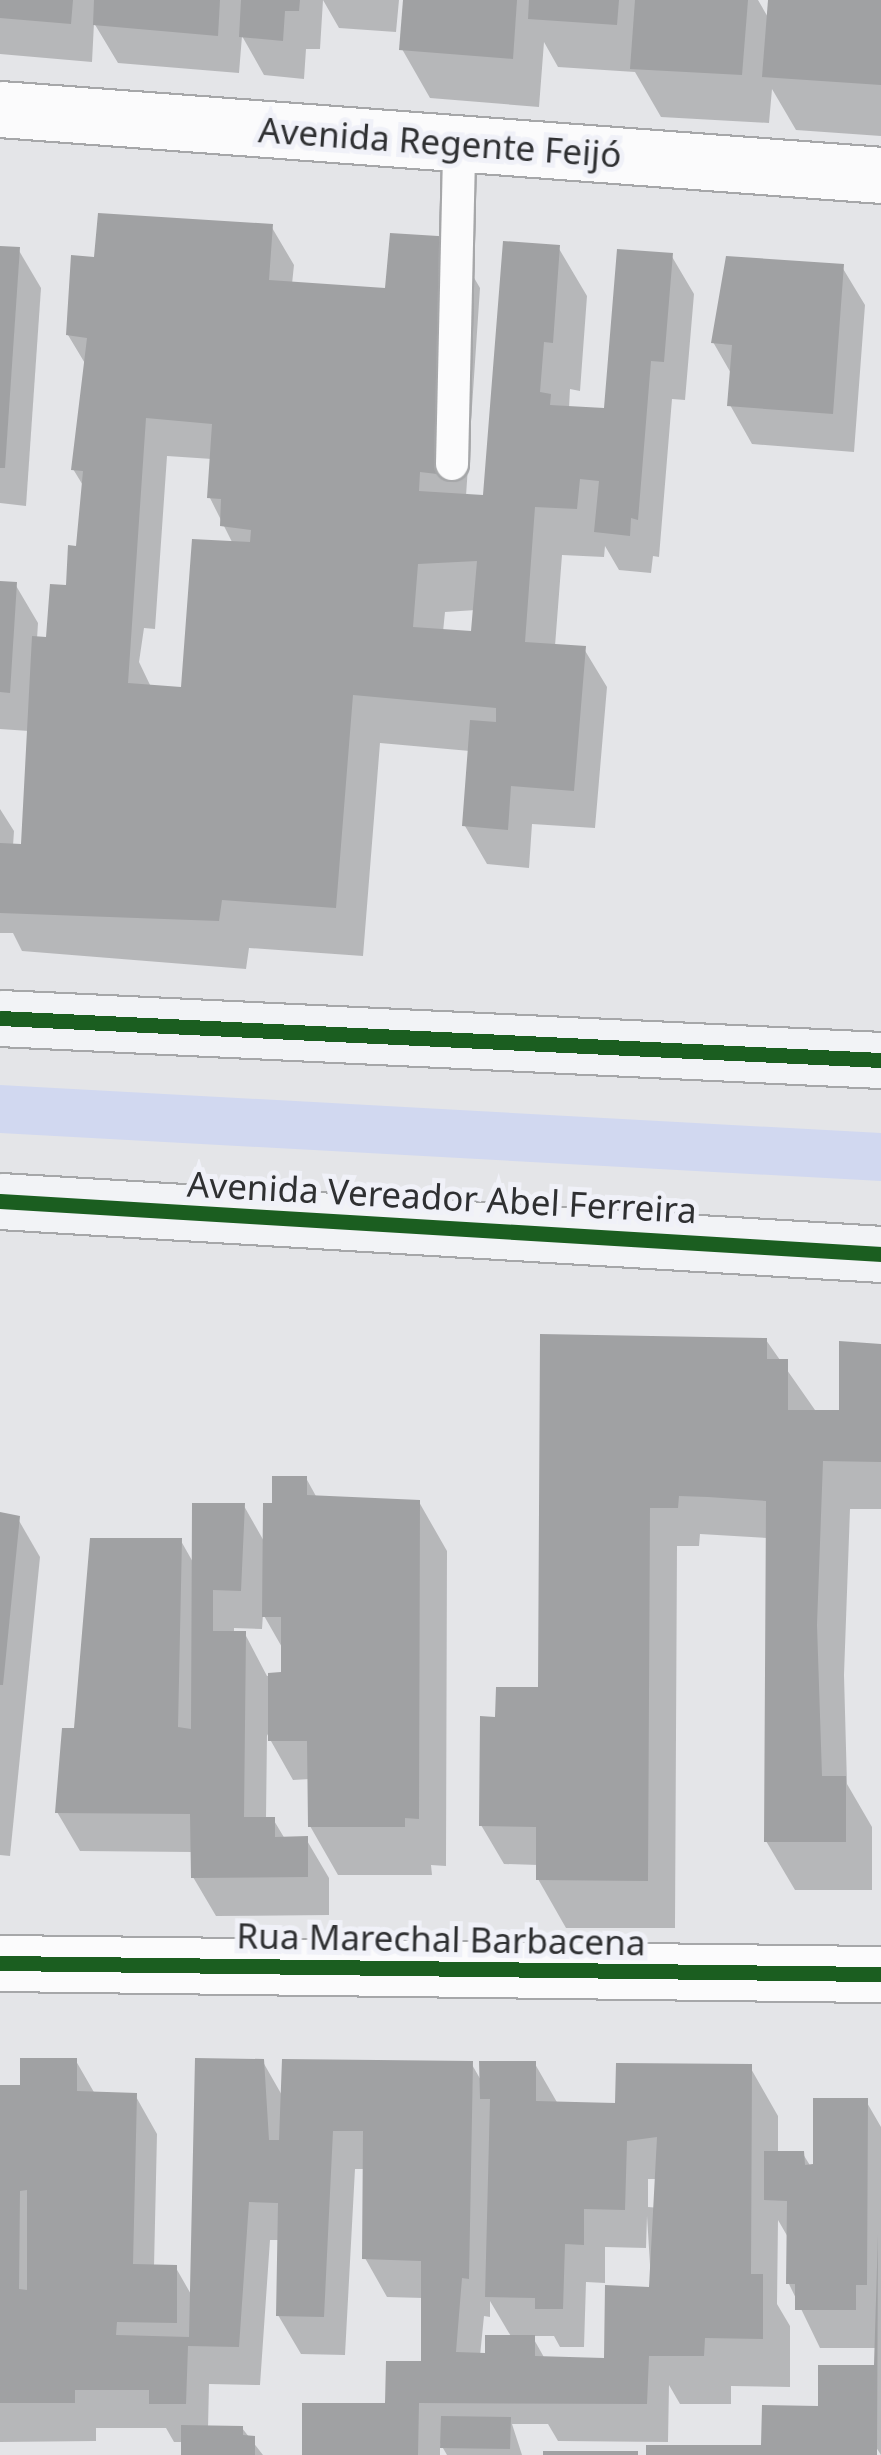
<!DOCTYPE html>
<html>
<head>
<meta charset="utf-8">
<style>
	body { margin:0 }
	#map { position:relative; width:881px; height:2455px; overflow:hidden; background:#e4e5e8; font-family:"Noto Sans",sans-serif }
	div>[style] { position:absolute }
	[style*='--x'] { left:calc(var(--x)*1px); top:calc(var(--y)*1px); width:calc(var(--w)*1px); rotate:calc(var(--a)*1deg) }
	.green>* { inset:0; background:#d1d8f0 }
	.shadow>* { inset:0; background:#0003 }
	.building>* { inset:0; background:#a0a1a3 }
	.roads { filter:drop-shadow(2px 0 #a6a7a9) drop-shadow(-2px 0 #a6a7a9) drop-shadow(0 2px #a6a7a9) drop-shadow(0 -2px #a6a7a9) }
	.lane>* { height:32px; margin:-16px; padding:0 16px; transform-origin:16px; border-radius:16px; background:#fbfbfc }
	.secondary>* { height:55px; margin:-27.5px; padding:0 27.5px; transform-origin:27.5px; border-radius:27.5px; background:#fbfbfc }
	.primary>* { height:55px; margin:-27.5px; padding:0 27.5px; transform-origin:27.5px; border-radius:27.5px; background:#f2f3f6 }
	.cycleway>* { height:15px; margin:-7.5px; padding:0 7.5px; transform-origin:7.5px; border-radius:7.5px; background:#1b5e20 }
	span { translate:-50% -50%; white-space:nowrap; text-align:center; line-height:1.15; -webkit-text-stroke:10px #f0f1f8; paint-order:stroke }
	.street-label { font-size:35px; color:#2f3032 }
</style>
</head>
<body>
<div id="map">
	<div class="green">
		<div style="clip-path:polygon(0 1085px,881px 1133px,881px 1181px,0 1133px)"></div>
	</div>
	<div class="shadow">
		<div style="clip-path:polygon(0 0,399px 0,396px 32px,339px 28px,323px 0,320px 49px,306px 49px,304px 79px,264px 75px,242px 36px,239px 73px,118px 63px,94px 23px,92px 62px,0 54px)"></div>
		<div style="clip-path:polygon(405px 0,758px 0,769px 19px,770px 0,881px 0,881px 136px,796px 130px,772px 89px,769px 123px,661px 117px,635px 72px,558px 67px,544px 42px,539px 107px,430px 98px,402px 49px)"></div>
		<div style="clip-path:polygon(evenodd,271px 226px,294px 265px,292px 284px,387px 291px,452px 240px,480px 288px,466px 496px,486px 497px,558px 247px,587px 296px,580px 391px,570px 389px,569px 408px,607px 410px,671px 255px,694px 294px,685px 400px,672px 399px,659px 557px,653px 556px,651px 573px,619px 570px,605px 546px,604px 557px,562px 555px,555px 646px,584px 649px,607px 687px,595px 828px,532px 824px,529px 868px,487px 864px,465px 826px,470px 751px,380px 743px,363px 956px,249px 948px,246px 969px,22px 951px,13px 933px,0 933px,0 809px,14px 831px,13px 846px,23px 847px,29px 731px,0 729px,0 583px,15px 584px,38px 623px,37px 639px,49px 639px,79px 548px,84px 487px,73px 469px,86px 365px,68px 335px,97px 259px,271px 226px,167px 456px,212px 459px,210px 498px,233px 544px,183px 689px,151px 687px,139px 662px,144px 628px,155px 629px,167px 456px,271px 226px,476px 610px,474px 634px,443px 632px,445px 612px,476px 610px)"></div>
		<div style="clip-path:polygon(0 248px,18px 249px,41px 288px,26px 506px,0 503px)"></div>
		<div style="clip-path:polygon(842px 267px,865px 305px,854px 452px,752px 444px,730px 405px,732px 375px,713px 342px)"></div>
		<div style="clip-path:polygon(542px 1336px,766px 1340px,815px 1410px,841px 1412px,881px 1347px,881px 1509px,850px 1509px,844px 1675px,847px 1784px,872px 1827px,872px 1890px,795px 1890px,766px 1841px,768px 1538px,700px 1534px,699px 1546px,677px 1546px,675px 1928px,566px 1928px,538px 1879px,538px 1865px,504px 1864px,481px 1825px,498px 1719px,540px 1690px)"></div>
		<div style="clip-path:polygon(evenodd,306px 1478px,317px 1498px,419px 1502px,447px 1551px,446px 1866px,431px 1865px,432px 1875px,338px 1875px,310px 1826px,310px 1779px,293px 1780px,267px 1734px,266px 1819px,273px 1819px,285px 1839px,306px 1839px,329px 1878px,329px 1915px,216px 1916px,193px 1877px,193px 1852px,80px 1851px,57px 1812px,76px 1731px,181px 1541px,194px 1564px,244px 1506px,265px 1543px,274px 1506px,306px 1478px,263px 1614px,283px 1649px,283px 1675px,267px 1676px,245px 1634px,234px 1634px,234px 1628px,262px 1629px,263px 1614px)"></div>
		<div style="clip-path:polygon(0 1515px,18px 1519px,40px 1557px,10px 1856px,0 1855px)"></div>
		<div style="clip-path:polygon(evenodd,76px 2061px,95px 2094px,135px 2095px,157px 2134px,154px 2267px,176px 2268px,192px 2296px,263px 2062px,283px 2097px,471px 2063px,482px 2082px,535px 2064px,558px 2104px,617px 2106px,750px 2067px,778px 2116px,778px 2154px,803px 2154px,811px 2167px,866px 2101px,881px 2127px,881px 2455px,874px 2444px,874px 2455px,648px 2455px,759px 2448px,877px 2374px,877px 2348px,820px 2348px,789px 2284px,789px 2239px,778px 2220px,777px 2304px,790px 2326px,790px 2387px,731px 2386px,731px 2404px,680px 2404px,669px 2385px,668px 2442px,558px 2441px,548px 2424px,512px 2424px,522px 2455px,447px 2455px,440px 2443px,440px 2455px,305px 2455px,390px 2405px,422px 2363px,423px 2298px,387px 2297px,365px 2258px,365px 2169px,355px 2169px,345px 2355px,301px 2354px,278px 2315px,280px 2240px,270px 2240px,260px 2385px,209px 2384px,208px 2428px,242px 2428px,263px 2455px,184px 2455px,184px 2442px,174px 2442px,166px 2428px,96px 2428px,96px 2441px,0 2442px,0 2088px,22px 2088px,76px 2061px,648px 2179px,658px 2179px,660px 2208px,648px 2207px,648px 2179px,76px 2061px,647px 2216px,652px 2297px,607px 2361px,545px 2359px,532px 2336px,554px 2336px,560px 2347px,584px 2347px,586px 2282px,605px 2283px,605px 2247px,646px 2248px,647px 2216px,76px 2061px,490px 2301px,512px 2338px,480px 2356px,484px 2316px,490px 2317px,490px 2301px)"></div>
	</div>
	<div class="building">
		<div style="clip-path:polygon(0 0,73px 0,71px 24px,0 18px)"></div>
		<div style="clip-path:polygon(94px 0,220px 0,218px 36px,93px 25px)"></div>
		<div style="clip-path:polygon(241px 0,300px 0,299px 11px,285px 11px,283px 41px,239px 37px)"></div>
		<div style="clip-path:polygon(403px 0,517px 0,513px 59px,399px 50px)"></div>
		<div style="clip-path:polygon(529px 0,619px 0,617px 25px,528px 19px)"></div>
		<div style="clip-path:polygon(635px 0,748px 0,742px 75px,630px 69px)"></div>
		<div style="clip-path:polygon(768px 0,881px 0,881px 85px,762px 77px)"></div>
		<div style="clip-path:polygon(evenodd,98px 213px,273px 224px,269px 280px,385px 288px,390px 233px,454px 237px,437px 474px,420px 472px,419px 491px,483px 495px,503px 241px,560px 245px,553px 343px,544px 342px,540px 392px,551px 394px,550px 405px,604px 408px,617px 249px,673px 253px,664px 362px,651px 361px,638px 520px,631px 518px,630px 536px,594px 532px,599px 481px,580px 479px,577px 509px,535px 507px,525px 642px,586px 646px,574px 791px,511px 786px,508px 830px,462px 826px,470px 720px,496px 722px,496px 708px,353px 695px,336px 908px,222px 900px,219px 921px,0 913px,0 843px,21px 844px,32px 636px,46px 637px,50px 584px,66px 585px,68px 545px,76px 546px,83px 471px,71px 470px,87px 338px,66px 335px,71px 255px,94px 257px,98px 213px,146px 418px,212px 424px,207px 498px,221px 499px,220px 526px,251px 530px,250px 542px,192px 539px,181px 687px,128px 683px,146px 418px,98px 213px,477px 561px,471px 631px,413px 627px,418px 564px,477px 561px)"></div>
		<div style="clip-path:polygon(0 246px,20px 247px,5px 468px,0 468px)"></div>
		<div style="clip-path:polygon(726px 256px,844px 264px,833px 414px,727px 406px,732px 345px,711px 343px)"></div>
		<div style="clip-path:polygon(0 581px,17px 582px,10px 693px,0 692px)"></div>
		<div style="clip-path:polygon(540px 1334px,767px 1338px,767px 1359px,788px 1359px,788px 1410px,839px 1410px,839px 1341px,881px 1344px,881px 1462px,823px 1461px,817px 1625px,822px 1776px,846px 1776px,846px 1842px,764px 1842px,766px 1501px,708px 1497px,679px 1496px,678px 1508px,650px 1508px,648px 1881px,536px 1880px,536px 1827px,479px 1826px,480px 1716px,495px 1717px,496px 1687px,538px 1687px)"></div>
		<div style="clip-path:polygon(272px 1476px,307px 1476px,307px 1495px,420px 1500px,419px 1819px,405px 1818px,405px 1827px,308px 1827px,307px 1741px,268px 1741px,268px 1673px,281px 1672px,281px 1617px,262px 1617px,263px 1503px,272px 1503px)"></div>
		<div style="clip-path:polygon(192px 1503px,245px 1503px,241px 1591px,213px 1590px,213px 1631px,246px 1631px,244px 1817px,275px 1817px,275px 1837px,308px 1836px,308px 1877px,191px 1878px,190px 1814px,55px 1813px,62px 1728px,74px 1728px,90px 1538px,182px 1538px,178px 1727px,191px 1729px)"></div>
		<div style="clip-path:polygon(0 1512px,20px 1516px,3px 1685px,0 1685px)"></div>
		<div style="clip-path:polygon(evenodd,20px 2058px,77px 2058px,77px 2091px,137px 2093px,133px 2264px,177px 2265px,177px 2323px,117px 2322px,116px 2335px,189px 2337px,195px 2058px,264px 2059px,269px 2140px,279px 2140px,282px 2059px,473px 2061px,469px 2279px,462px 2278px,456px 2352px,485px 2353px,485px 2335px,535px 2335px,535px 2356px,604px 2358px,605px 2285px,649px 2287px,657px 2137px,627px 2141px,625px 2210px,584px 2209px,584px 2245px,565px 2244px,563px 2309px,535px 2309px,535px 2298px,485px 2297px,490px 2099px,480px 2099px,479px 2061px,536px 2061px,536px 2101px,615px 2103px,616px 2063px,752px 2064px,751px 2274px,763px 2274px,763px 2339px,705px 2338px,704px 2356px,649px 2356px,647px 2404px,419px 2403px,418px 2455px,302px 2455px,302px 2403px,385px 2403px,386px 2361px,421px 2361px,421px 2261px,362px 2259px,363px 2131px,333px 2131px,324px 2317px,276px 2316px,278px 2203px,249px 2202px,239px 2347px,188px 2346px,186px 2404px,149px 2404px,149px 2390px,75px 2390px,75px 2403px,0 2403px,0 2085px,20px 2085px,20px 2058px,27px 2190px,27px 2290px,19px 2289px,20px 2191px,27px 2190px)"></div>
		<div style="clip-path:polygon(813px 2098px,868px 2098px,867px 2285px,856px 2285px,856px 2310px,795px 2310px,795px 2284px,786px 2284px,787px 2201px,764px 2200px,764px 2151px,804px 2151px,805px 2165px,813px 2164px)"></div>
		<div style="clip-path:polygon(878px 2234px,877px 2455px,646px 2455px,646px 2445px,761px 2445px,762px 2405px,818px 2406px,818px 2365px,874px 2365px)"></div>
		<div style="clip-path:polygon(441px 2416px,511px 2417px,510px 2449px,440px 2448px)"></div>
		<div style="clip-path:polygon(181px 2425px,243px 2426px,243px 2435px,255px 2436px,255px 2455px,181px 2455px)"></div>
		<div style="clip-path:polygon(543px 2451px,638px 2451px,638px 2455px,543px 2455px)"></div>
	</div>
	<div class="roads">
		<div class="lane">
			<div style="--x:452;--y:464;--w:320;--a:-88.7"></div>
		</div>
		<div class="secondary">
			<div style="--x:0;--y:109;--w:883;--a:4.28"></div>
			<div style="--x:0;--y:1963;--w:881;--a:0.72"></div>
		</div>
		<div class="primary">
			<div style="--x:0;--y:1018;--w:882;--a:2.73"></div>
			<div style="--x:0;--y:1201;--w:883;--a:3.44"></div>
		</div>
	</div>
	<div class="cycleway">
		<div style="--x:0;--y:1018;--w:882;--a:2.73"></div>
		<div style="--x:0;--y:1201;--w:883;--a:3.44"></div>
		<div style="--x:0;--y:1963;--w:881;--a:0.72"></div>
	</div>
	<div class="street-label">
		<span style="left:440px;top:142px;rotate:4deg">Avenida Regente Feijó</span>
		<span style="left:442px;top:1197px;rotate:3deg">Avenida Vereador Abel Ferreira</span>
		<span style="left:441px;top:1939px;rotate:1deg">Rua Marechal Barbacena</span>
	</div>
</div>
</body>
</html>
